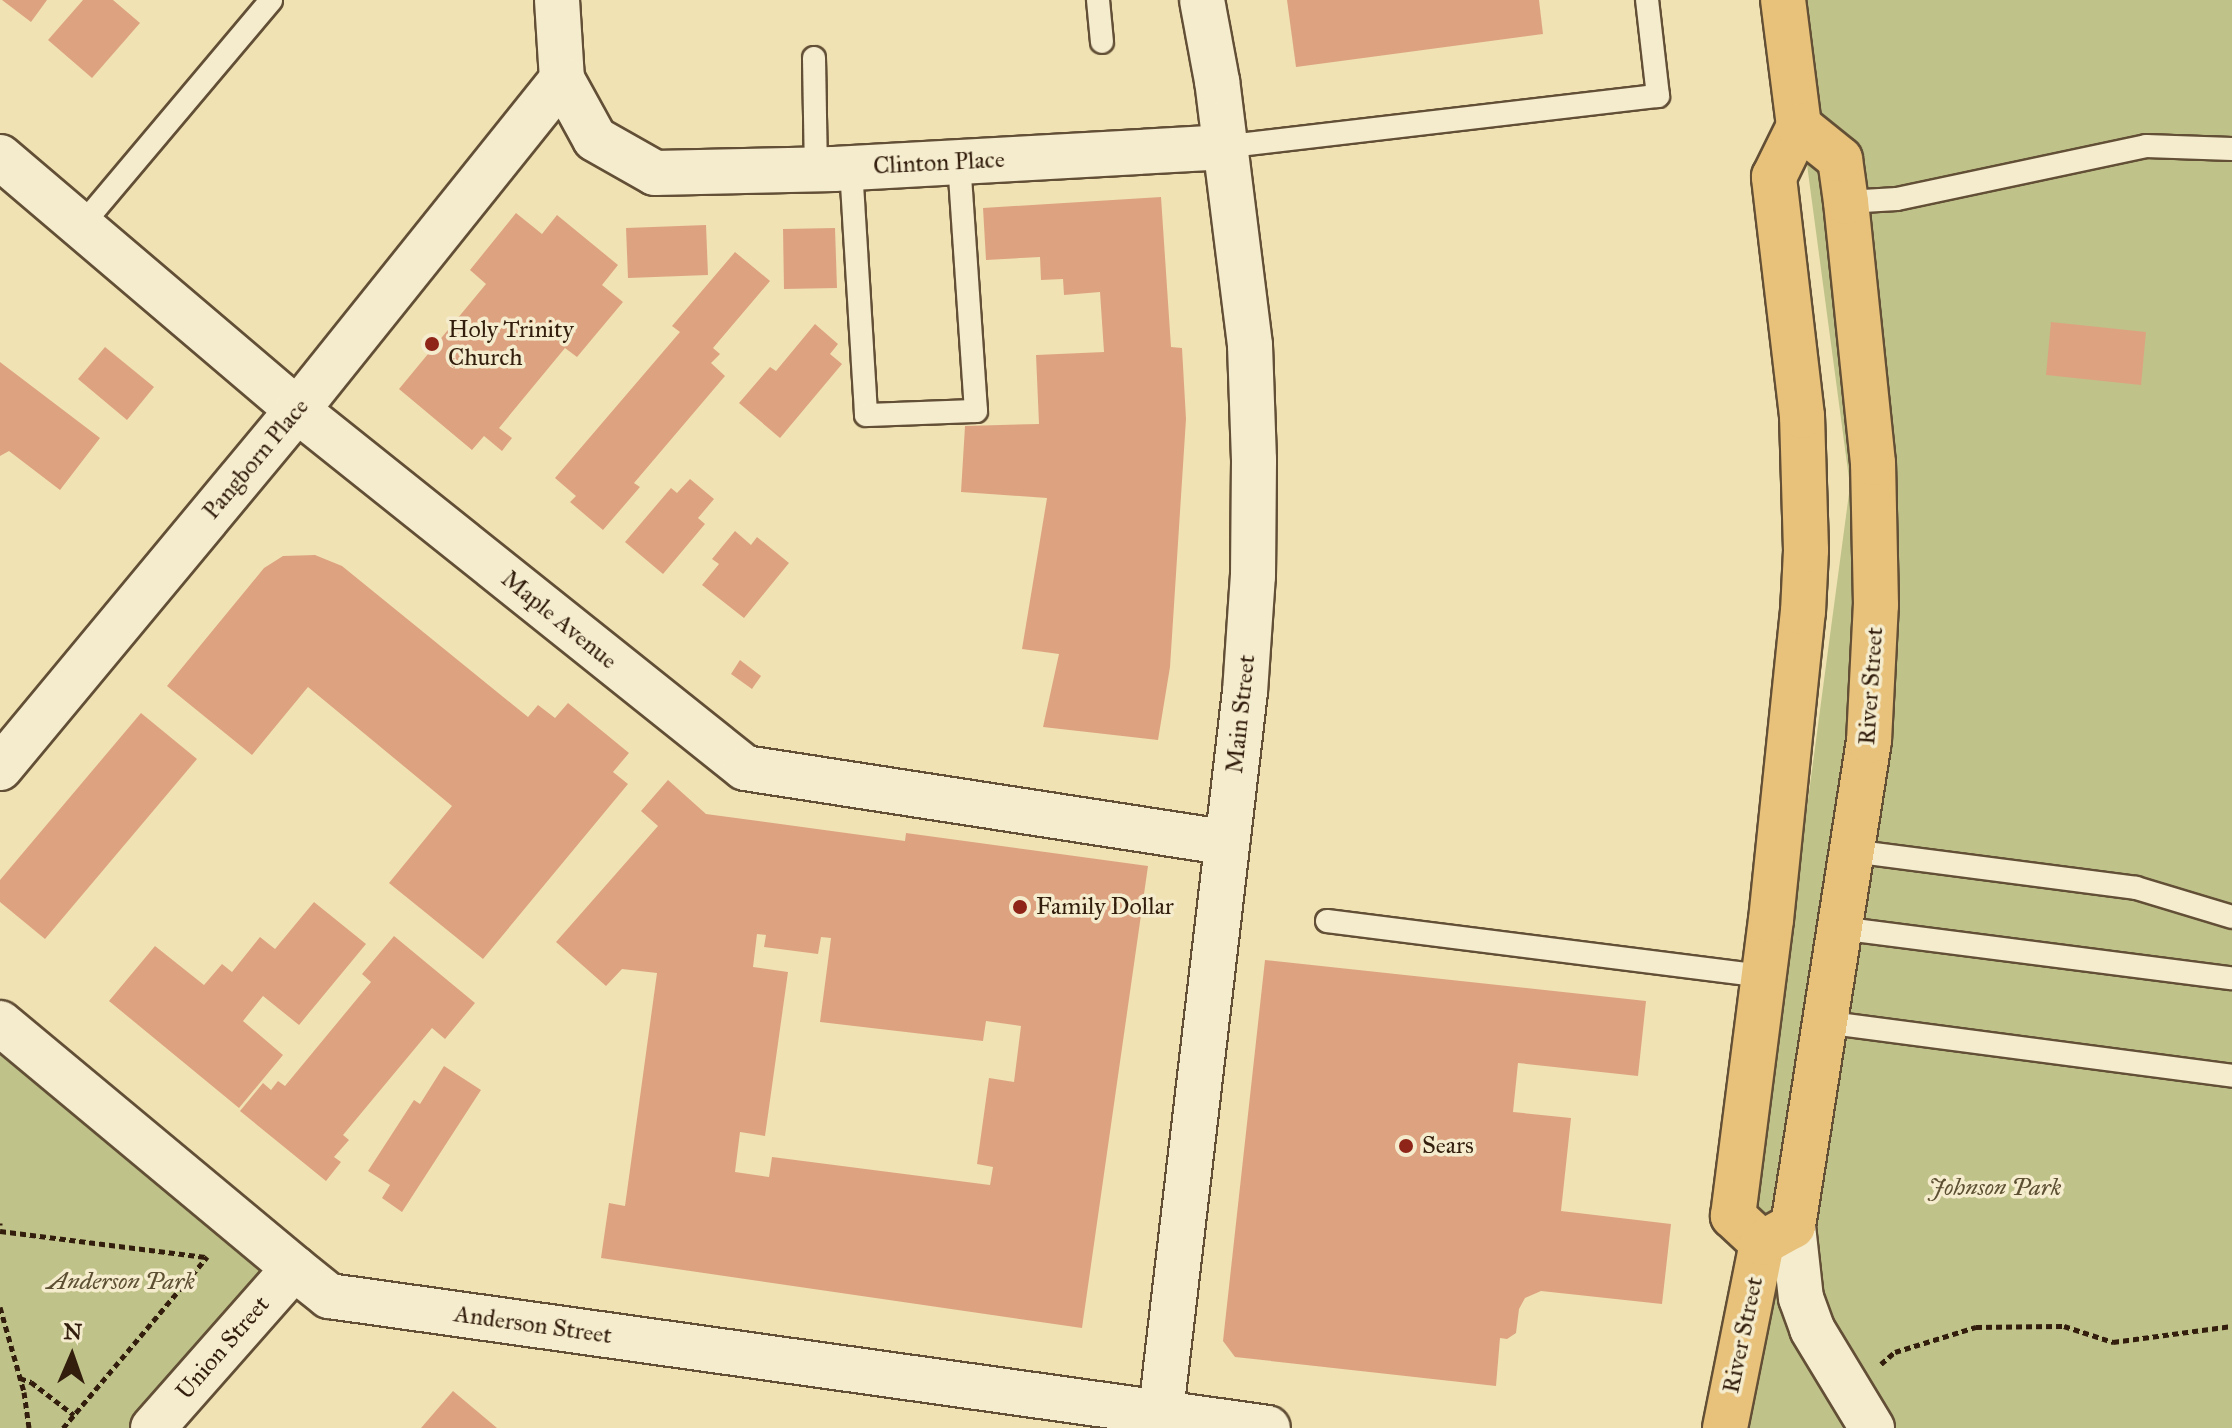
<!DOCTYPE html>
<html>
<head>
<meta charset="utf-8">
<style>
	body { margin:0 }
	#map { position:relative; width:2232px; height:1428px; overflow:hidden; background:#f0e2b3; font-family:"IM FELL Great Primer",serif }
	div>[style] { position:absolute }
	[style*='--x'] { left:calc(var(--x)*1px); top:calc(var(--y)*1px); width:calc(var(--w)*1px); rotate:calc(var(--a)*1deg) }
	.green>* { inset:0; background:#bfc289 }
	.building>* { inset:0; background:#dda381 }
	.path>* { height:5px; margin-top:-2.5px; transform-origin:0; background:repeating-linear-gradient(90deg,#331e0d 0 6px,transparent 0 10px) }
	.roads { filter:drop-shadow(2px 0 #624f36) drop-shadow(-2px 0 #624f36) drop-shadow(0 2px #624f36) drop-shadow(0 -2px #624f36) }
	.lane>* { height:22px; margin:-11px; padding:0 11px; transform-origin:11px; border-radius:11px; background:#f5ecce }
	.street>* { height:44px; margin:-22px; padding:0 22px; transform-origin:22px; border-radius:22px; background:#f5ecce }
	.secondary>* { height:44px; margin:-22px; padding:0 22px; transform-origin:22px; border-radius:22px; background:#f5ecce }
	.primary>* { height:44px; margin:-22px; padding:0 22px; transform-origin:22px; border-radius:22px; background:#e8c17a }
	.dots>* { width:22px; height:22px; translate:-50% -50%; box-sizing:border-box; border:4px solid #f5ecce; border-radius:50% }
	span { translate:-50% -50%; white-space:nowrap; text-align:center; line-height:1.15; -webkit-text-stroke:7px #f5ecce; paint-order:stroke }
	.street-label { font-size:24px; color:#331e0d }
	.poi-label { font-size:24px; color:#331e0d }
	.left { translate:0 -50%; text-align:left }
	.park-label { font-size:24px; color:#5d4f32; font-style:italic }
	.north { position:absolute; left:32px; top:1316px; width:80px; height:80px; -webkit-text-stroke:6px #f5ecce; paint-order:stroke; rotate:2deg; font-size:22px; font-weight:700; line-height:32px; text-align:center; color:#331e0d }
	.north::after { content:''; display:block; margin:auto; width:28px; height:36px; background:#331e0d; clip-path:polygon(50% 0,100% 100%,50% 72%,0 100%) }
</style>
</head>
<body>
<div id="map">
	<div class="green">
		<div style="clip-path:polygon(1785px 0,2232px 0,2232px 1428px,1724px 1428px,1850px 486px)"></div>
		<div style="clip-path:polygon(0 1023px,294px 1268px,153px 1428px,0 1428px)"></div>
	</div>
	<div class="building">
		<div style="clip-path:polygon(2px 0,47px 0,31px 22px)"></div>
		<div style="clip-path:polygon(83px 0,113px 0,140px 23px,92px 78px,48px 40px)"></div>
		<div style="clip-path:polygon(1287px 0,1539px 0,1543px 34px,1296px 67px)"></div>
		<div style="clip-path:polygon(1161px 197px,1171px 347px,1182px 348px,1186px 419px,1170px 667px,1158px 740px,1043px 727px,1059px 654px,1022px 649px,1047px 498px,961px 492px,965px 426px,1039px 424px,1036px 355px,1104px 352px,1100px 292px,1064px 295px,1063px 279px,1041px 280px,1040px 257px,986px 260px,983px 208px)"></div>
		<div style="clip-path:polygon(516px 213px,542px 234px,557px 215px,618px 265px,602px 285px,623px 302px,577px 357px,565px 348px,499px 428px,512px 438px,502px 451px,484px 436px,472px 450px,399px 389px,486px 284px,470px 270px)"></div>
		<div style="clip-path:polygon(706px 225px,708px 275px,628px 278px,626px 228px)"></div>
		<div style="clip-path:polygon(835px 228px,837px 288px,784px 289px,783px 229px)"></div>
		<div style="clip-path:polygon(735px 252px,770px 281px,713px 348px,720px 354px,711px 363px,725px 376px,634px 483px,640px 487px,603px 530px,570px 502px,576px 496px,555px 478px,680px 332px,672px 326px)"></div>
		<div style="clip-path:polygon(2051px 322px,2146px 332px,2141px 385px,2046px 375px)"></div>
		<div style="clip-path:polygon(815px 324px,838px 344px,830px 354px,842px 364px,780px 438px,739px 403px,770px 367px,776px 371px)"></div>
		<div style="clip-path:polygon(105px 347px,154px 387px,127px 420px,78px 379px)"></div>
		<div style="clip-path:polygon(0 362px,100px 438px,60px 490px,9px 451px,0 456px)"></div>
		<div style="clip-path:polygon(690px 479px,714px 499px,698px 518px,705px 524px,663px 574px,625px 542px,671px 488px,677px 493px)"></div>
		<div style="clip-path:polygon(735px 531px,751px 545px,757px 537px,789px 563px,744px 618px,702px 585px,719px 564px,712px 559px)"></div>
		<div style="clip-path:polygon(315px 555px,342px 566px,528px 717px,538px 705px,555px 718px,568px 703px,629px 753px,613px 772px,628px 784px,483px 959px,389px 883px,452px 806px,308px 687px,252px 755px,167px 686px,264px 568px,283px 556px)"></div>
		<div style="clip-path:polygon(740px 660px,761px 676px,752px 689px,731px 674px)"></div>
		<div style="clip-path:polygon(141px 713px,197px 759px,45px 939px,0 902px,0 880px)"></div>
		<div style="clip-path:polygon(evenodd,668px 780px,706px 814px,905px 841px,906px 833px,1148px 866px,1082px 1328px,601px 1258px,609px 1203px,625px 1206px,657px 973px,622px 969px,606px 986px,556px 942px,658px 826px,641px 811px,668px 780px,757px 934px,766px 935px,764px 947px,818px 954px,821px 937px,831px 938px,820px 1022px,983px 1041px,986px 1021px,1021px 1026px,1014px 1082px,989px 1078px,977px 1164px,993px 1167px,990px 1185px,772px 1157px,769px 1177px,735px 1172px,740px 1132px,765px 1136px,788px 972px,753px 967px,757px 934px)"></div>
		<div style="clip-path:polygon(314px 902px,366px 944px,299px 1025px,263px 996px,243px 1021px,283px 1055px,239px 1108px,109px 1001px,155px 946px,204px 985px,222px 964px,232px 972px,260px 937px,275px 949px)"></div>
		<div style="clip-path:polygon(394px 936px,475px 1003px,445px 1039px,432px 1028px,343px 1135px,349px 1140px,334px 1157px,341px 1162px,326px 1181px,240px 1111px,263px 1083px,271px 1090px,278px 1081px,285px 1086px,371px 982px,362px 974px)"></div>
		<div style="clip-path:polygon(1265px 960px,1646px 1001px,1638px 1076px,1518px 1063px,1513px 1112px,1571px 1118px,1561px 1211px,1671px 1224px,1662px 1304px,1541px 1291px,1525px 1298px,1519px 1309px,1516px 1333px,1507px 1339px,1500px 1338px,1496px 1386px,1235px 1357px,1223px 1341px)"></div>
		<div style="clip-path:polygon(444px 1066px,481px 1090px,402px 1212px,382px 1198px,390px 1185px,368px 1171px,414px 1100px,420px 1104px)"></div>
		<div style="clip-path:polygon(453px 1391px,497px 1428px,421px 1428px)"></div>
	</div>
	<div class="path">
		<div style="--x:0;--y:1223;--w:2;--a:90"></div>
		<div style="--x:0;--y:1231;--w:209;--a:7.2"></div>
		<div style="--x:0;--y:1307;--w:88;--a:74.2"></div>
		<div style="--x:24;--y:1392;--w:36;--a:82"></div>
		<div style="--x:1881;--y:1364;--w:18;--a:-41"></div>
		<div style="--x:1895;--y:1352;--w:85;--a:-17.2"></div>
		<div style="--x:1976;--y:1327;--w:88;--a:-0.7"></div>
		<div style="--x:2064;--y:1326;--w:52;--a:18.1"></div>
		<div style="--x:2113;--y:1342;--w:120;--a:-7.7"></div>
		<div style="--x:20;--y:1378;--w:12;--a:20"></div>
		<div style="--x:31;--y:1382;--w:54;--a:37.5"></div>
		<div style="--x:63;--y:1428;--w:224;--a:-49.9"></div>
	</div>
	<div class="roads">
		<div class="lane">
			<div style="--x:1098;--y:0;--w:42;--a:84.6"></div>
			<div style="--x:814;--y:58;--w:112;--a:89"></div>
			<div style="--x:1222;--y:147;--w:439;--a:-6.7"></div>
			<div style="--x:1658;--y:96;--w:97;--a:-96.5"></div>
			<div style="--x:851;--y:168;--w:247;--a:86.5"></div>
			<div style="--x:866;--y:415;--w:110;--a:-2.1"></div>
			<div style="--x:976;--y:411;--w:251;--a:-93.9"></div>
			<div style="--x:1846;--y:202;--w:51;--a:-3.4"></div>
			<div style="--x:1897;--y:199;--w:255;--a:-12"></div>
			<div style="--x:2146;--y:146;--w:86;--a:2"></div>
			<div style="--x:81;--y:226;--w:295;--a:-49.9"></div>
			<div style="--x:1852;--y:851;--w:286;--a:7.4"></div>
			<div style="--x:2136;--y:888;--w:100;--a:16.8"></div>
			<div style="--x:1327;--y:921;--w:438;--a:7.2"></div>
			<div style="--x:1839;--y:928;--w:396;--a:7.3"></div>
			<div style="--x:1824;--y:1022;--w:412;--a:7.5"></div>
		</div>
		<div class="street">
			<div style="--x:557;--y:0;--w:79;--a:86.4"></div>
			<div style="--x:562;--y:79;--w:68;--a:61.2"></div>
			<div style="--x:595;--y:139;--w:69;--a:29.5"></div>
			<div style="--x:655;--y:173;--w:179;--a:-1.3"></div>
			<div style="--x:834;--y:169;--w:389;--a:-3.2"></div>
			<div style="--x:0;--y:157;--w:390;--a:40.4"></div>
			<div style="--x:297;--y:410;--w:573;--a:38.63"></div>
			<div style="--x:745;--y:768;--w:488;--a:8.8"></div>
			<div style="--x:0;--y:768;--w:465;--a:-50.3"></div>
			<div style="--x:297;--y:410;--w:424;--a:-51.3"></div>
			<div style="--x:0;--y:1023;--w:383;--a:39.8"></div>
		</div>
		<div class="secondary">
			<div style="--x:1793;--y:1226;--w:72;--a:83.7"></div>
			<div style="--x:1801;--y:1298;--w:33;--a:70"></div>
			<div style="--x:1812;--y:1329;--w:116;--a:58.8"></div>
			<div style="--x:153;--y:1428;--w:213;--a:-48.6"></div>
			<div style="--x:294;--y:1268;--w:45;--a:38.7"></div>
			<div style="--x:329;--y:1296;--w:948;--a:8"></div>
			<div style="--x:1159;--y:1428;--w:741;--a:-83.34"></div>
			<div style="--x:1245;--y:692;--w:116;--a:-86.1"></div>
			<div style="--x:1253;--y:576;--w:116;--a:-89.5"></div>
			<div style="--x:1254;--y:460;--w:115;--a:-92"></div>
			<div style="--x:1250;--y:345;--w:266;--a:-97.1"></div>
			<div style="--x:1217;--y:81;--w:82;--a:-100.5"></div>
		</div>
		<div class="primary">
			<div style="--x:1762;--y:1243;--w:40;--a:-137"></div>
			<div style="--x:1733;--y:1216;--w:298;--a:-82.7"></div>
			<div style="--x:1771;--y:920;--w:310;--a:-84.1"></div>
			<div style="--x:1803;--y:612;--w:62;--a:-87.2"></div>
			<div style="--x:1806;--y:550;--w:134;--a:-91.7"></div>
			<div style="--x:1802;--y:416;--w:241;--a:-96.7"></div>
			<div style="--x:1774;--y:177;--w:57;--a:-63.9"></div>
			<div style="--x:1799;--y:126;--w:127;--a:-97.2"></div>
			<div style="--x:1725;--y:1428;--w:189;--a:-78.7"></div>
			<div style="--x:1762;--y:1243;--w:35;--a:-29"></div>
			<div style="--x:1793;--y:1226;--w:491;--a:-81.1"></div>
			<div style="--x:1869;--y:741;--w:136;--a:-87.1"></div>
			<div style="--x:1876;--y:605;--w:142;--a:-91.2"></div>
			<div style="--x:1873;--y:463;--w:262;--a:-95.9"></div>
			<div style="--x:1846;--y:202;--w:43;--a:-97.9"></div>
			<div style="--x:1840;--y:159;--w:53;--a:-141.2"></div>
		</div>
	</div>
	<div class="dots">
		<div style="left:432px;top:344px;background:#8f2418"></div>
		<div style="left:1020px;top:907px;background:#8f2418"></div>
		<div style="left:1406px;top:1146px;background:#8f2418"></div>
	</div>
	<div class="street-label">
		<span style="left:939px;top:163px;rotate:-3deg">Clinton Place</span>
		<span style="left:256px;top:459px;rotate:-50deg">Pangborn Place</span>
		<span style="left:559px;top:620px;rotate:39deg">Maple Avenue</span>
		<span style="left:1871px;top:686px;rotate:-86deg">River Street</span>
		<span style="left:1241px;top:714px;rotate:-84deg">Main Street</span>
		<span style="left:533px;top:1325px;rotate:8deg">Anderson Street</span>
		<span style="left:1743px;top:1335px;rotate:-78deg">River Street</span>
		<span style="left:223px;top:1348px;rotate:-49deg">Union Street</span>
	</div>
	<div class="poi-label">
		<span class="left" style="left:448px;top:344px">Holy Trinity<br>Church</span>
		<span class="left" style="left:1036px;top:907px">Family Dollar</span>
		<span class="left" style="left:1422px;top:1146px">Sears</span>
	</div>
	<div class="park-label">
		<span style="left:1995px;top:1188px">Johnson Park</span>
		<span style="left:121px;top:1282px">Anderson Park</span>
	</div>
	<div class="north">N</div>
</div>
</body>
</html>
